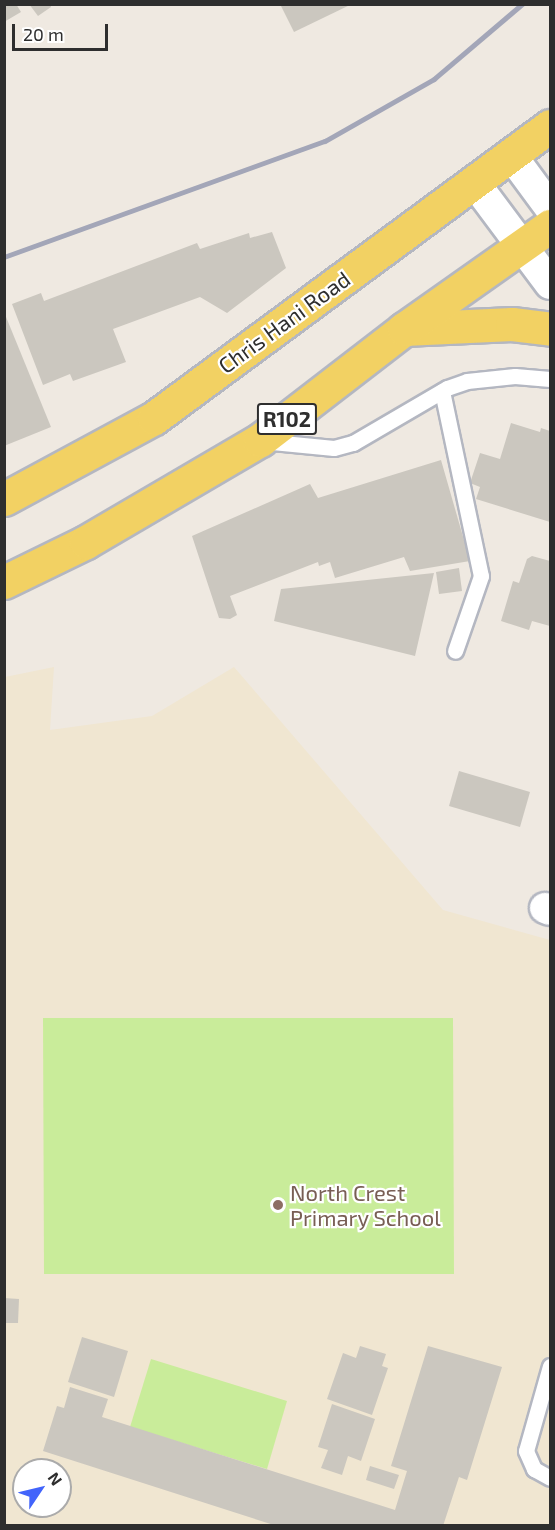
<!DOCTYPE html>
<html>
<head>
<meta charset="utf-8">
<style>
	body { margin:0 }
	#map { position:relative; width:555px; height:1530px; overflow:hidden; background:#efe9e1; font-family:"Exo 2",sans-serif }
	div>[style] { position:absolute }
	[style*='--x'] { left:calc(var(--x)*1px); top:calc(var(--y)*1px); width:calc(var(--w)*1px); rotate:calc(var(--a)*1deg) }
	.education>* { inset:0; background:#f0e6d1 }
	.pitch>* { inset:0; background:#c9ec9a }
	.building>* { inset:0; background:#cbc7bf }
	.roads { filter:drop-shadow(2px 0 #b4b7c1) drop-shadow(-2px 0 #b4b7c1) drop-shadow(0 2px #b4b7c1) drop-shadow(0 -2px #b4b7c1) }
	.lane>* { height:15px; margin:-7.5px; padding:0 7.5px; transform-origin:7.5px; border-radius:7.5px; background:#fff }
	.street>* { height:30px; margin:-15px; padding:0 15px; transform-origin:15px; border-radius:15px; background:#fff }
	.primary>* { height:33px; margin:-16.5px; padding:0 16.5px; transform-origin:16.5px; border-radius:16.5px; background:#f2d163 }
	.rail>* { height:4.5px; margin:-2.25px; padding:0 2.25px; transform-origin:2.25px; border-radius:2.25px; background:#a3a6b8 }
	.dots>* { width:16px; height:16px; translate:-50% -50%; box-sizing:border-box; border:3px solid #fff; border-radius:50% }
	span { translate:-50% -50%; white-space:nowrap; text-align:center; line-height:1.15; -webkit-text-stroke:4.5px #fff; paint-order:stroke }
	.shield-label span { padding:2px 4px; background:#fff; border:2px solid; border-radius:4px; -webkit-text-stroke-width:0 }
	.shield-label { font-size:21px; color:#2e2e2e; font-weight:700 }
	.street-label { font-size:22px; color:#2e2e2e }
	.education-label { font-size:22px; color:#785e54 }
	.left { translate:0 -50%; text-align:left }
	.frame { position:absolute; inset:0; border:6px solid #2e2e2e; pointer-events:none }
	.north { position:absolute; left:12px; top:1458px; width:60px; height:60px; box-sizing:border-box; background:#fff; border:2px solid #ababab; border-radius:50%; rotate:55deg; font-size:16px; font-weight:700; line-height:24px; text-align:center; color:#2e2e2e }
	.north::after { content:''; display:block; margin:auto; width:21px; height:27px; background:#4264fb; clip-path:polygon(50% 0,100% 100%,50% 72%,0 100%) }
	.scale { position:absolute; left:12px; top:24px; width:96px; height:27px; box-sizing:border-box; border:3px solid #2e2e2e; border-top:0; padding-left:8px; font-size:18px; line-height:21px; white-space:nowrap; color:#2e2e2e; -webkit-text-stroke:4px #fff; paint-order:stroke }
</style>
</head>
<body>
<div id="map">
	<div class="education">
		<div style="clip-path:polygon(evenodd,54px 667px,50px 730px,152px 716px,234px 667px,443px 910px,550px 940px,550px 1525px,5px 1526px,5px 677px,54px 667px,24px 1470px,60px 1470px,60px 1506px,24px 1506px,24px 1470px)"></div>
	</div>
	<div class="pitch">
		<div style="clip-path:polygon(43px 1018px,453px 1018px,454px 1274px,44px 1274px)"></div>
		<div style="clip-path:polygon(151px 1359px,287px 1401px,267px 1469px,130px 1427px)"></div>
	</div>
	<div class="building">
		<div style="clip-path:polygon(4px 4px,16px 4px,21px 12px,4px 22px)"></div>
		<div style="clip-path:polygon(29px 4px,50px 4px,51px 7px,38px 16px)"></div>
		<div style="clip-path:polygon(280px 4px,352px 4px,294px 32px)"></div>
		<div style="clip-path:polygon(272px 232px,286px 268px,227px 313px,200px 297px,113px 329px,126px 362px,73px 381px,70px 374px,43px 385px,12px 304px,41px 293px,44px 301px,197px 243px,200px 249px,249px 233px,250px 238px)"></div>
		<div style="clip-path:polygon(4px 312px,51px 427px,4px 446px)"></div>
		<div style="clip-path:polygon(511px 423px,540px 432px,541px 428px,550px 431px,550px 522px,476px 499px,480px 487px,470px 483px,480px 453px,500px 459px)"></div>
		<div style="clip-path:polygon(441px 460px,470px 561px,410px 571px,404px 557px,335px 578px,330px 562px,319px 566px,318px 562px,230px 596px,237px 615px,230px 619px,219px 618px,192px 536px,310px 484px,318px 498px)"></div>
		<div style="clip-path:polygon(532px 556px,550px 561px,550px 626px,532px 621px,529px 630px,501px 621px,513px 581px,519px 583px,527px 559px)"></div>
		<div style="clip-path:polygon(459px 568px,462px 591px,439px 594px,436px 572px)"></div>
		<div style="clip-path:polygon(434px 573px,415px 656px,274px 621px,281px 589px)"></div>
		<div style="clip-path:polygon(459px 771px,530px 792px,520px 827px,449px 806px)"></div>
		<div style="clip-path:polygon(4px 1298px,19px 1299px,18px 1323px,4px 1323px)"></div>
		<div style="clip-path:polygon(82px 1337px,128px 1351px,114px 1397px,68px 1382px)"></div>
		<div style="clip-path:polygon(360px 1346px,386px 1354px,382px 1366px,388px 1368px,372px 1415px,327px 1399px,343px 1353px,356px 1358px)"></div>
		<div style="clip-path:polygon(428px 1346px,502px 1367px,467px 1480px,459px 1477px,443px 1526px,277px 1526px,43px 1451px,57px 1406px,64px 1408px,70px 1387px,108px 1399px,102px 1417px,395px 1510px,407px 1471px,391px 1466px)"></div>
		<div style="clip-path:polygon(332px 1404px,375px 1419px,361px 1461px,348px 1456px,342px 1475px,321px 1468px,328px 1450px,318px 1447px)"></div>
		<div style="clip-path:polygon(370px 1466px,399px 1475px,394px 1489px,366px 1480px)"></div>
	</div>
	<div class="roads">
		<div class="lane">
			<div style="--x:442;--y:391;--w:189;--a:78.1"></div>
			<div style="--x:481;--y:576;--w:79;--a:109.1"></div>
			<div style="--x:262;--y:441;--w:72;--a:5.6"></div>
			<div style="--x:334;--y:448;--w:20;--a:-15"></div>
			<div style="--x:353;--y:443;--w:109;--a:-30.3"></div>
			<div style="--x:447;--y:388;--w:21;--a:-19"></div>
			<div style="--x:467;--y:381;--w:48;--a:-5.9"></div>
			<div style="--x:515;--y:376;--w:35;--a:5"></div>
			<div style="--x:550;--y:1366;--w:88;--a:105.8"></div>
			<div style="--x:526;--y:1451;--w:20;--a:66"></div>
			<div style="--x:534;--y:1469;--w:18;--a:29"></div>
		</div>
		<div class="street">
			<div style="--x:511;--y:155;--w:66;--a:53.7"></div>
			<div style="--x:474;--y:182;--w:127;--a:53.3"></div>
			<div style="--x:545;--y:908;--w:5;--a:22"></div>
		</div>
		<div class="primary">
			<div style="--x:404;--y:329;--w:108;--a:-2.7"></div>
			<div style="--x:512;--y:324;--w:38;--a:7"></div>
			<div style="--x:4;--y:499;--w:170;--a:-28.4"></div>
			<div style="--x:154;--y:418;--w:492;--a:-36.4"></div>
			<div style="--x:4;--y:582;--w:91;--a:-26"></div>
			<div style="--x:86;--y:542;--w:202;--a:-30.4"></div>
			<div style="--x:260;--y:440;--w:182;--a:-37.6"></div>
			<div style="--x:404;--y:329;--w:179;--a:-35.2"></div>
		</div>
	</div>
	<div class="rail">
		<div style="--x:4;--y:257;--w:341;--a:-19.9"></div>
		<div style="--x:325;--y:141;--w:125;--a:-29.6"></div>
		<div style="--x:434;--y:79;--w:116;--a:-40.4"></div>
	</div>
	<div class="dots">
		<div style="left:278px;top:1205px;background:#8d6e63"></div>
	</div>
	<div class="shield-label">
		<span style="left:287px;top:419px">R102</span>
	</div>
	<div class="street-label">
		<span style="left:284px;top:322px;rotate:-36deg">Chris Hani Road</span>
	</div>
	<div class="education-label">
		<span class="left" style="left:290px;top:1205px">North Crest<br>Primary School</span>
	</div>
	<div class="frame"></div>
	<div class="north">N</div>
	<div class="scale">20 m</div>
</div>
</body>
</html>
